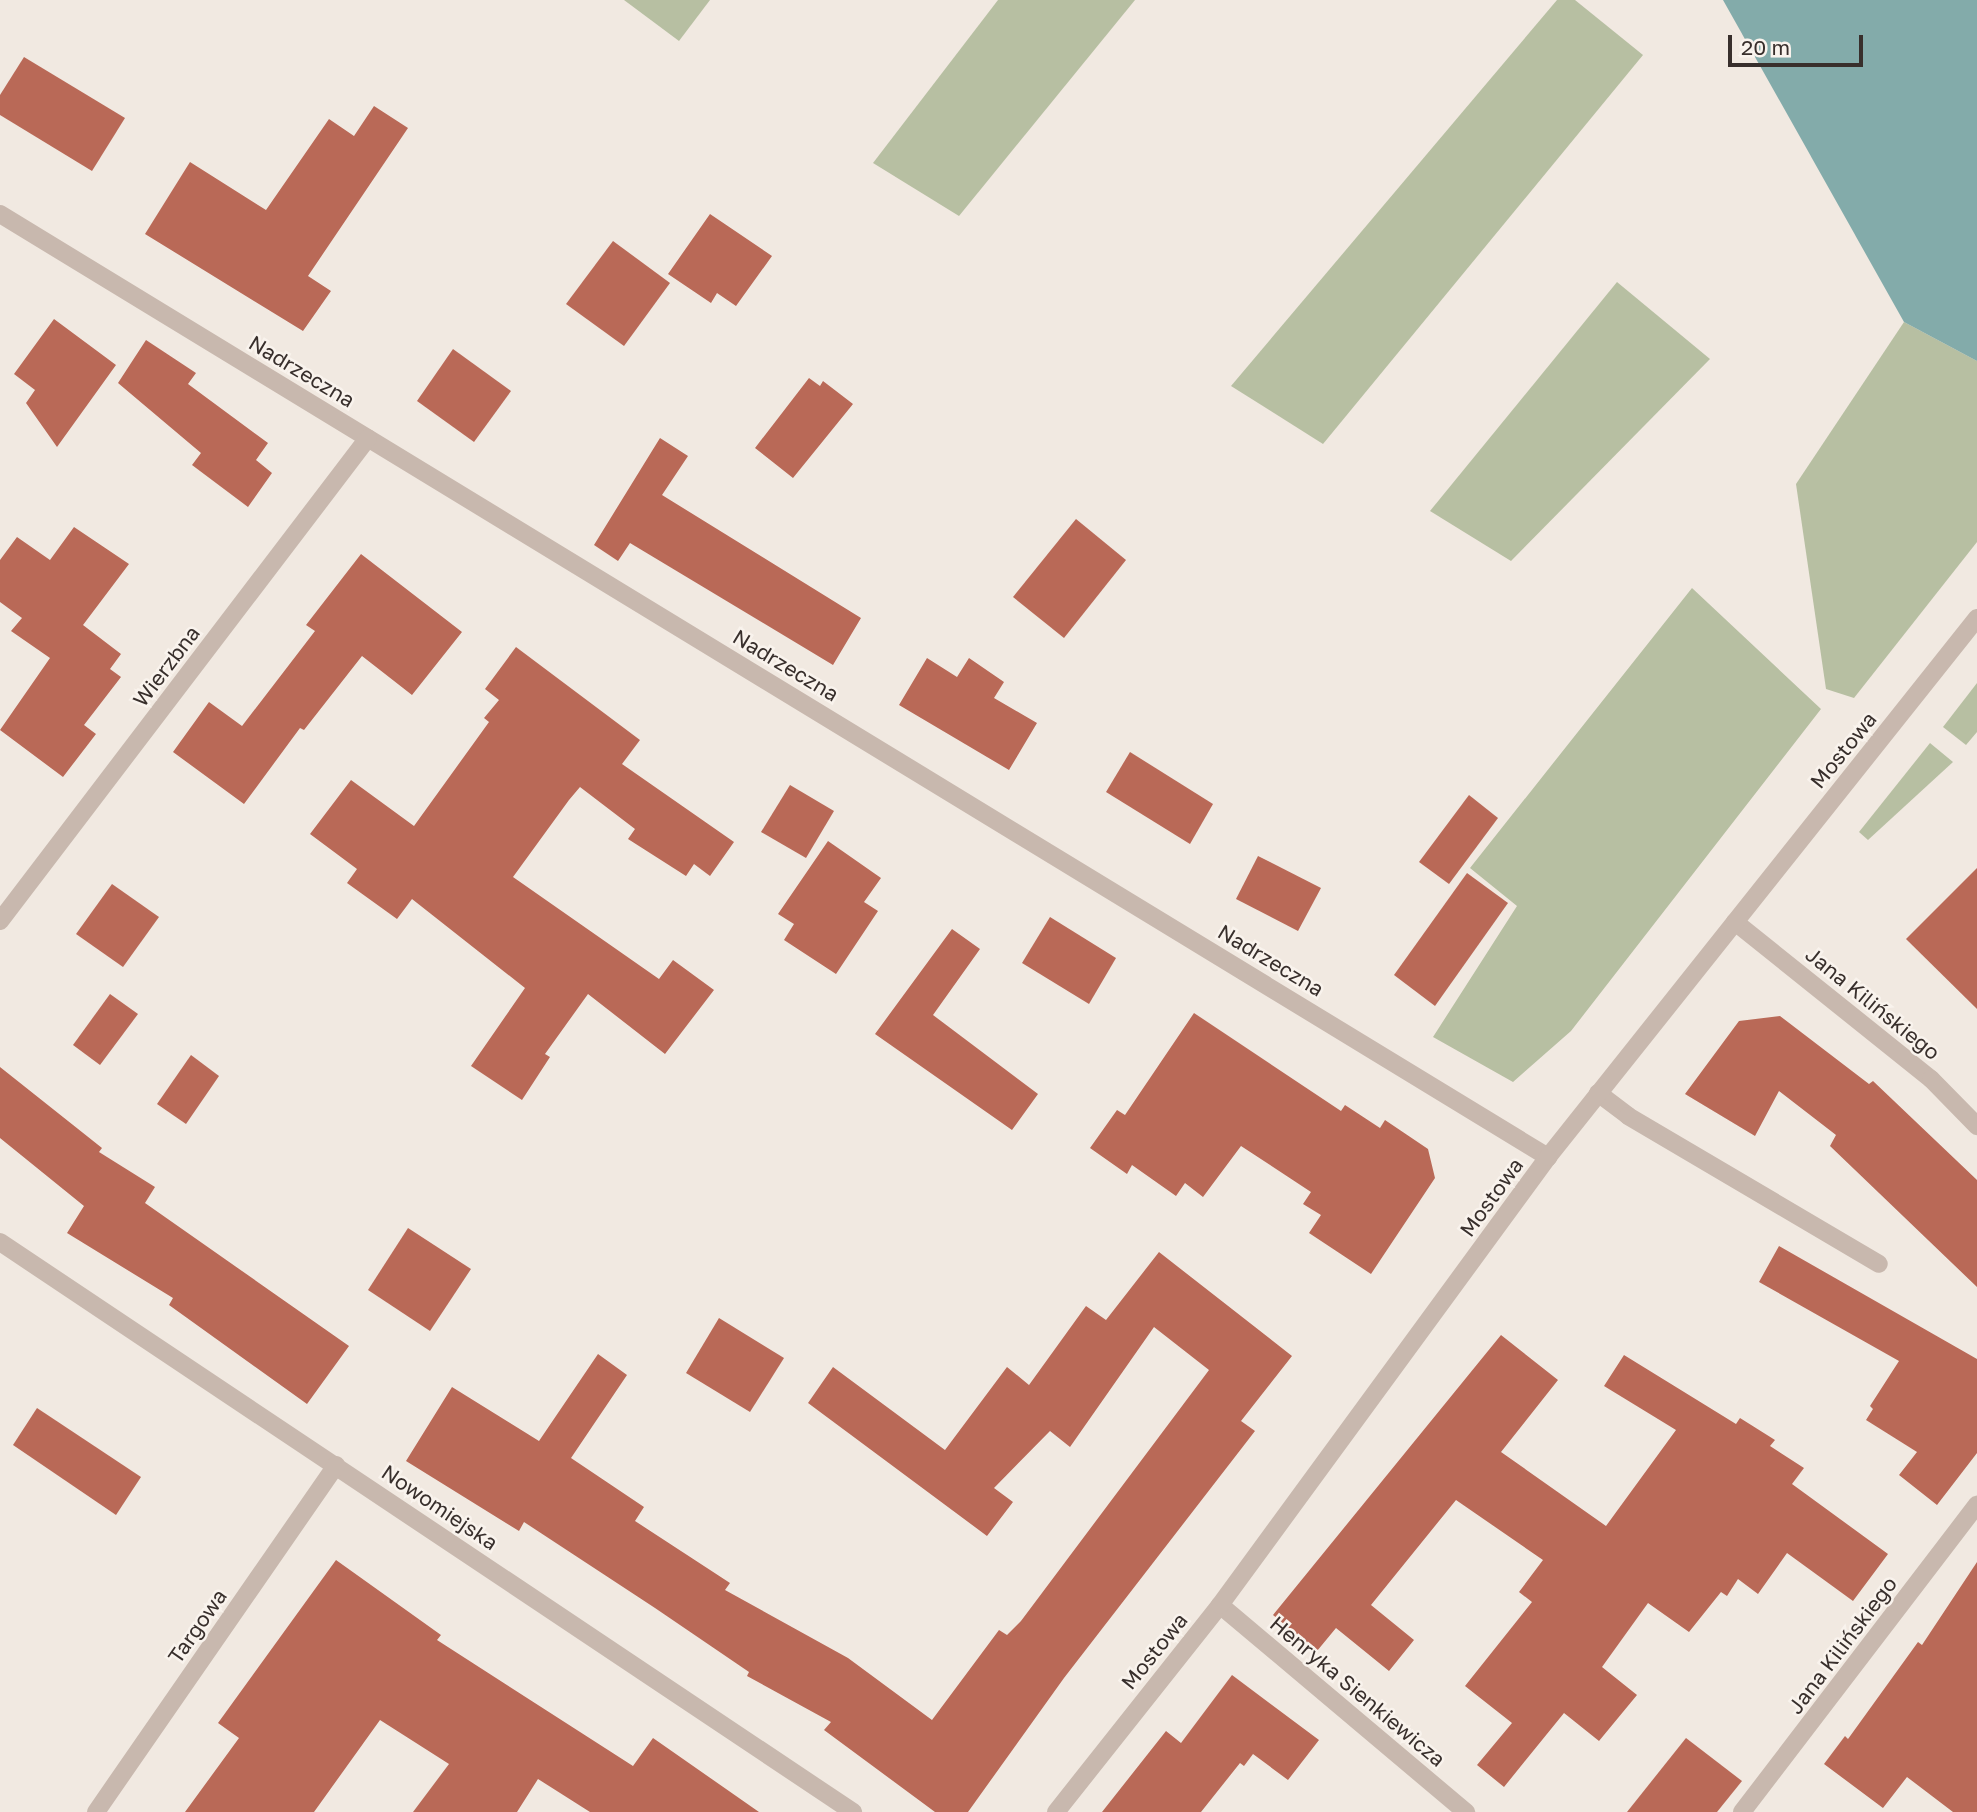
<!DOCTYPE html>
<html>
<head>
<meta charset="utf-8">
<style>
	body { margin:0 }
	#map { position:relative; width:1977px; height:1812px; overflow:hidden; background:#f1e9e1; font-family:"Golos Text",sans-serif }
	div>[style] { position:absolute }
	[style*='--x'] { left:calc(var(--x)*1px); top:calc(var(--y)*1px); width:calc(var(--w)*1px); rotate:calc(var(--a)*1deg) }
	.green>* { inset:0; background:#b7bfa2 }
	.water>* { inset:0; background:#83abaa }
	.building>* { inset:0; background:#b96957 }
	.minor>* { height:18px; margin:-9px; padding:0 9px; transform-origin:9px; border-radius:9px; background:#c8b8ae }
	span { translate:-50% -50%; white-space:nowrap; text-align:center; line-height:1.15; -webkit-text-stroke:5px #f9f3ed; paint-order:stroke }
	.street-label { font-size:21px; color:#382f2c }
	.scale { position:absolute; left:1728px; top:35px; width:135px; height:32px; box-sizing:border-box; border:4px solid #382f2c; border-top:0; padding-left:9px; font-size:21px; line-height:24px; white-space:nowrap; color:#382f2c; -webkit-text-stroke:5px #f9f3ed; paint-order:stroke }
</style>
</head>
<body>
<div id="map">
	<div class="green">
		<div style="clip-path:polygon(624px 0,710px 0,679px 41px)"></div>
		<div style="clip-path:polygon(998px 0,1135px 0,959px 216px,873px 163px)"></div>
		<div style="clip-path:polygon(1557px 0,1575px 0,1643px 55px,1323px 444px,1231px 386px)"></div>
		<div style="clip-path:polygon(1617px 282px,1710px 359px,1511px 561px,1430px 511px)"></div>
		<div style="clip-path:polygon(1904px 322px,1977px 361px,1977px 542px,1854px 698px,1826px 689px,1796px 484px)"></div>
		<div style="clip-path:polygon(1692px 588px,1821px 709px,1571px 1031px,1513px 1082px,1433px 1037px,1517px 906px,1470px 868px)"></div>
		<div style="clip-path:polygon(1977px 683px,1977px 732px,1966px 745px,1943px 727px)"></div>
		<div style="clip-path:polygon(1930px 743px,1953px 762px,1868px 840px,1859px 832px)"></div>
	</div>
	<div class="water">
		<div style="clip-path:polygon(1723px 0,1977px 0,1977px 361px,1904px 322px)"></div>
	</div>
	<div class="building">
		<div style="clip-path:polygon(24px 57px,125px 118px,92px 171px,0 115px,0 95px)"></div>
		<div style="clip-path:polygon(374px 106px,408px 128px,308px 276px,331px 291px,303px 331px,145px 234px,190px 162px,266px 210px,329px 119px,354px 136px)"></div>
		<div style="clip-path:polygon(710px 214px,772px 256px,736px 306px,717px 293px,711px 303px,668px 274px)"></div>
		<div style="clip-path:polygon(613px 241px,670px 283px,624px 346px,566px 304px)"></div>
		<div style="clip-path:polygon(54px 319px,116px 365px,57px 447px,26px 403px,35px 390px,14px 374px)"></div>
		<div style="clip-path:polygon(146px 340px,196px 373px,188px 384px,268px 443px,256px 460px,272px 473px,248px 507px,192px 465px,201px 453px,118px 383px)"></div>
		<div style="clip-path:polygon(453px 349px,511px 391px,474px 442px,417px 401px)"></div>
		<div style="clip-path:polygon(809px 378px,820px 386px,823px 381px,853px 404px,793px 478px,755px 448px)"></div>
		<div style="clip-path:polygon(660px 438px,688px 456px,662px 495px,861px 618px,833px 665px,630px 543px,618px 561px,594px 545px)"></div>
		<div style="clip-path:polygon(1076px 519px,1126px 560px,1064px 638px,1013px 597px)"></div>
		<div style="clip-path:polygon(74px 527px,129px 564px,83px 625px,121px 654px,110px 669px,121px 677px,84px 725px,96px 734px,63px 777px,0 730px,50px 658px,11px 631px,22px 618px,0 602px,0 560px,17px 537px,50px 560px)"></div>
		<div style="clip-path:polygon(361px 554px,462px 632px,412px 695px,362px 656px,304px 730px,300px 728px,244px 804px,173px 752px,209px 702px,242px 726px,315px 631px,306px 625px)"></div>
		<div style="clip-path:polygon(516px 647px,640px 740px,622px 764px,734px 842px,710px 876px,694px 864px,686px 876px,628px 839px,635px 829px,580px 787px,569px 800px,513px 877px,659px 979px,673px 960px,714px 990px,665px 1054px,588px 994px,545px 1054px,550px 1057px,522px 1100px,471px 1066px,525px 988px,412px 899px,397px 919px,347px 883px,357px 869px,310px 834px,351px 780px,414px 826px,489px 722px,484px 718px,499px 700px,485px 689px)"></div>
		<div style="clip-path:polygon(927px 658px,957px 677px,969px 658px,1004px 682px,994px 698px,1037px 723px,1009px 770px,899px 705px)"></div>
		<div style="clip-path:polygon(1130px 752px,1213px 804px,1190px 844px,1106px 792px)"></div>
		<div style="clip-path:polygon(790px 785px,834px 811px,806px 858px,761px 832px)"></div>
		<div style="clip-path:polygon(1469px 795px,1498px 818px,1449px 884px,1419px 862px)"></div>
		<div style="clip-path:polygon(828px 841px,881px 878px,864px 902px,878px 911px,836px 974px,784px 940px,794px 924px,778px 914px)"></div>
		<div style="clip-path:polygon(1258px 856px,1321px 888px,1298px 931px,1236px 899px)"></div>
		<div style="clip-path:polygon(1977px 868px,1977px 1009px,1906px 939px)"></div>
		<div style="clip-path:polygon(1467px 873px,1508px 903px,1435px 1006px,1394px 975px)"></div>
		<div style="clip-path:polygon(112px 884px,159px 917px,123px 967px,76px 934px)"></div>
		<div style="clip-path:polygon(1050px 917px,1116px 958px,1089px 1004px,1022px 963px)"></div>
		<div style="clip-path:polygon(952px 929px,980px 949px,933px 1015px,1038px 1094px,1012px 1130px,875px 1034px)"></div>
		<div style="clip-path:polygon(110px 994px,138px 1014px,100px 1065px,73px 1045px)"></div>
		<div style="clip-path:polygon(1194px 1013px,1341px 1111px,1345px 1105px,1380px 1128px,1385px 1120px,1428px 1149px,1435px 1178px,1371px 1274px,1309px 1233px,1321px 1215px,1303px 1204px,1311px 1192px,1241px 1146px,1203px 1197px,1185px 1183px,1176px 1196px,1132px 1165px,1127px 1174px,1090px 1148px,1117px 1110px,1125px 1115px)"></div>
		<div style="clip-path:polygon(1780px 1016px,1869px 1084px,1873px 1081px,1977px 1180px,1977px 1287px,1830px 1146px,1836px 1135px,1779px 1091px,1755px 1136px,1685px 1094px,1739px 1021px)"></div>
		<div style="clip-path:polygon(191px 1055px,219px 1076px,186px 1124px,157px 1104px)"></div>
		<div style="clip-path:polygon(0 1067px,102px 1148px,99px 1152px,155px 1187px,145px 1203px,349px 1346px,307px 1404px,169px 1305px,173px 1298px,67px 1233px,84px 1206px,0 1138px)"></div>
		<div style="clip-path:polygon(408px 1228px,471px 1269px,430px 1331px,368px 1290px)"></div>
		<div style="clip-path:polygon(1779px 1246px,1977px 1359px,1977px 1453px,1937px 1505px,1899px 1475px,1917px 1452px,1866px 1420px,1873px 1409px,1870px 1406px,1899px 1361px,1759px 1282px)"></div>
		<div style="clip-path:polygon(1159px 1252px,1292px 1356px,1241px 1421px,1255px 1431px,1064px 1678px,968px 1812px,935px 1812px,824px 1730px,831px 1722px,747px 1676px,749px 1672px,655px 1608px,524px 1522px,519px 1531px,406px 1461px,452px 1387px,539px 1441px,598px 1354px,627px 1375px,571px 1458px,644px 1507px,635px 1521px,730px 1583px,725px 1590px,848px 1658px,932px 1720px,999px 1630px,1007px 1635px,1021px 1621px,1209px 1370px,1154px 1327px,1070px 1447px,1050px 1431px,994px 1488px,1013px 1502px,987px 1536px,808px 1403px,833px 1367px,945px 1450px,1007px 1367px,1029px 1385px,1086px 1306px,1106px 1320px)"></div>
		<div style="clip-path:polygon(719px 1318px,784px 1358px,750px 1412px,686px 1373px)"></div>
		<div style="clip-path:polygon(1501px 1335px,1558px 1380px,1501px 1452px,1606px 1526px,1676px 1430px,1604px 1386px,1624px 1355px,1736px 1424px,1740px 1418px,1775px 1440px,1770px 1446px,1804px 1468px,1792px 1484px,1888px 1554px,1853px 1601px,1787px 1553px,1758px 1594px,1738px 1579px,1727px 1596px,1721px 1592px,1689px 1632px,1648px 1603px,1602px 1667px,1637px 1695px,1599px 1741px,1564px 1713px,1504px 1787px,1477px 1765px,1512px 1723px,1465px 1686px,1532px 1602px,1519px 1592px,1543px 1560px,1456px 1500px,1371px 1605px,1414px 1640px,1389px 1671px,1336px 1628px,1317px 1651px,1273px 1615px)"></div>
		<div style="clip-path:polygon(37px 1408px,141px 1477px,116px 1515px,13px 1445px)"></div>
		<div style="clip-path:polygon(336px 1560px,441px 1635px,437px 1640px,633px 1766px,653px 1738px,759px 1812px,590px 1812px,538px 1779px,517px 1812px,413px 1812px,449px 1764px,380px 1720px,314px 1812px,185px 1812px,239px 1738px,218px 1723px)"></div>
		<div style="clip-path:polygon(1977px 1562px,1977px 1812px,1953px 1812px,1907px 1777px,1883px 1808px,1824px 1764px,1845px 1736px,1848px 1739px,1918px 1642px,1922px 1645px)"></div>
		<div style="clip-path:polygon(1232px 1675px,1319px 1740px,1288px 1780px,1253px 1754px,1244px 1766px,1240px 1763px,1201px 1812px,1102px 1812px,1166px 1731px,1181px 1743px)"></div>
		<div style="clip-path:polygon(1686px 1738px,1742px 1781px,1717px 1812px,1627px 1812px)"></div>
	</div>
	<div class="minor">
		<div style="--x:0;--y:214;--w:1813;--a:31.35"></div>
		<div style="--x:0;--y:921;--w:607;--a:-52.7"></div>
		<div style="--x:1735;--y:922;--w:251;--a:38.7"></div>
		<div style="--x:1931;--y:1079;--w:66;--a:45.6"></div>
		<div style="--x:1598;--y:1093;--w:38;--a:37"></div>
		<div style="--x:1628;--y:1116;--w:291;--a:30.5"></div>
		<div style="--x:0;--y:1242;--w:1026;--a:33.75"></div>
		<div style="--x:1220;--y:1605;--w:322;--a:40.1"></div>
		<div style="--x:96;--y:1812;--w:422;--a:-55.3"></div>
		<div style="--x:1056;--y:1812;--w:264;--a:-51.6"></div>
		<div style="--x:1220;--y:1605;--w:555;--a:-53.79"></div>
		<div style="--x:1548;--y:1157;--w:689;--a:-51.48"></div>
		<div style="--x:1742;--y:1812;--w:387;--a:-52.6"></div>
	</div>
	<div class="street-label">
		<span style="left:302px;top:371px;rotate:31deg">Nadrzeczna</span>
		<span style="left:786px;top:665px;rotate:31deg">Nadrzeczna</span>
		<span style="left:166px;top:666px;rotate:-53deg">Wierzbna</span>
		<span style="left:1843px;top:750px;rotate:-51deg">Mostowa</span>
		<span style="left:1271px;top:960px;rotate:31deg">Nadrzeczna</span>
		<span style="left:1873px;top:1003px;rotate:39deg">Jana Kilińskiego</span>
		<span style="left:1491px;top:1197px;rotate:-54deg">Mostowa</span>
		<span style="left:440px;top:1507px;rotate:34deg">Nowomiejska</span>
		<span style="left:197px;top:1626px;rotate:-55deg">Targowa</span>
		<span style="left:1842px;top:1645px;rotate:-53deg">Jana Kilińskiego</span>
		<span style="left:1154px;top:1651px;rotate:-51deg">Mostowa</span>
		<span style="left:1358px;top:1691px;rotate:40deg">Henryka Sienkiewicza</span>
	</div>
	<div class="scale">20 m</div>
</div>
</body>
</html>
